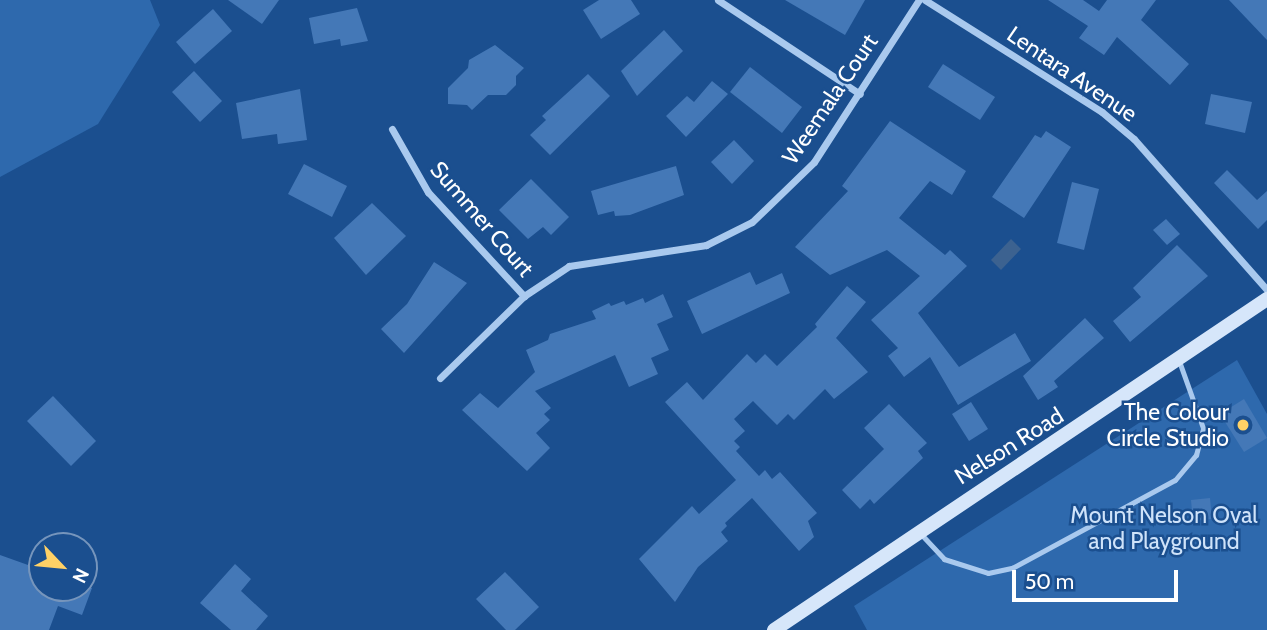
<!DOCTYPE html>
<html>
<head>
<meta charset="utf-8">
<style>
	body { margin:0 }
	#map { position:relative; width:1267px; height:630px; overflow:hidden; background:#1b4f8f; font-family:Cabin,sans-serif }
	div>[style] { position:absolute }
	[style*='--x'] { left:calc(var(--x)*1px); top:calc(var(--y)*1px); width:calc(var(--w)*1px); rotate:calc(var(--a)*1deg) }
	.green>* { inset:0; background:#2e69ad }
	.water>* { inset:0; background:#3c6290 }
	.building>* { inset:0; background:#4478b7 }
	.service>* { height:5px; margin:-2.5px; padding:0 2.5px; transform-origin:2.5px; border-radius:2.5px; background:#a9c9ee }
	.minor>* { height:7px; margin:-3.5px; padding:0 3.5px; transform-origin:3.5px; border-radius:3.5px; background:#a9c9ee }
	.secondary>* { height:14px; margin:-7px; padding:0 7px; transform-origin:7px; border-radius:7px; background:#d6e6fa }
	.dots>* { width:19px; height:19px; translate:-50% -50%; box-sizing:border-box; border:4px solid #1b4f8f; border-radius:50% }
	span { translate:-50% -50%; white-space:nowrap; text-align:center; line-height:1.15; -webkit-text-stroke:5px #1b4f8f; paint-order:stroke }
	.street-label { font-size:23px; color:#fff }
	.poi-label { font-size:23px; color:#fff }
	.right { translate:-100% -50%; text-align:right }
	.park-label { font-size:23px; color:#cfe3fa }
	.north { position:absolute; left:28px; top:532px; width:70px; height:70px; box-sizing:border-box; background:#1b4f8f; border:2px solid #7695bc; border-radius:50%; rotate:116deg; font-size:19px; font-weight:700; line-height:28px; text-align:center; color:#fff }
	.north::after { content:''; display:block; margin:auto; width:24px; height:32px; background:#ffd166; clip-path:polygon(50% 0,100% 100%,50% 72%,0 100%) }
	.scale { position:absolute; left:1012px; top:570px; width:166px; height:32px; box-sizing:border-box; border:4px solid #fff; border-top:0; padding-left:9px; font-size:21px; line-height:24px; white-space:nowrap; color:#fff; -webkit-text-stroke:5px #1b4f8f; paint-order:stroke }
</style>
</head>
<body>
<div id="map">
	<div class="green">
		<div style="clip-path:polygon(0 0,150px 0,160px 25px,98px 124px,0 177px)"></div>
		<div style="clip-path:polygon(1237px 360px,1267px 414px,1267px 630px,867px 630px,854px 606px)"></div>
	</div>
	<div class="water">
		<div style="clip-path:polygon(1011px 239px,1021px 249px,1001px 270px,991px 260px)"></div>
	</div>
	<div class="building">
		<div style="clip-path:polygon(228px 0,279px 0,262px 24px)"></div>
		<div style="clip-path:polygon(599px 0,631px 0,640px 14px,601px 39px,583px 10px)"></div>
		<div style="clip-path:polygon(785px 0,865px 0,845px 35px)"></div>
		<div style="clip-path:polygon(1048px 0,1083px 0,1099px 11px,1107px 0,1156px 0,1141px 20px,1189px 64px,1170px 85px,1117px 37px,1104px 55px,1079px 38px,1088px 26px)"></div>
		<div style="clip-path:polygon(1229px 0,1267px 0,1267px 40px)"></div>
		<div style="clip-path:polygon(357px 8px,368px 41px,341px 46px,340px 39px,314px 44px,309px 18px)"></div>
		<div style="clip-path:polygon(213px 9px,232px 31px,195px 64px,176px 42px)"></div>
		<div style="clip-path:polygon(664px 30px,683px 51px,637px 96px,621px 71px)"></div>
		<div style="clip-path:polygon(495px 45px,524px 68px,516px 76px,516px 85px,506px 95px,488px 95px,472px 110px,467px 105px,448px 104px,448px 88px,468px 68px,469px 60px)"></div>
		<div style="clip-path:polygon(943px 64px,995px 97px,980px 120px,928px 87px)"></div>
		<div style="clip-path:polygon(750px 67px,802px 107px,782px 133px,730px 92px)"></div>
		<div style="clip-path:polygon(194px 71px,222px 101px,200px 122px,172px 92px)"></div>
		<div style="clip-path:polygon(588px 74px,610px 96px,550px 155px,530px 135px,546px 120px,542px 116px)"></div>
		<div style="clip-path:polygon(712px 81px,728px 94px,686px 137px,666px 116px,687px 96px,694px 102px)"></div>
		<div style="clip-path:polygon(300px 89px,307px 140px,278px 144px,277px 134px,242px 139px,236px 103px)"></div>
		<div style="clip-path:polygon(1211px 94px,1252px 102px,1245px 133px,1205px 124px)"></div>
		<div style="clip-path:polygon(890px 121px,966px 171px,952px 195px,930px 181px,899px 218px,945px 255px,950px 250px,967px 266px,918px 313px,959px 367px,1015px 333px,1031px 361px,958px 405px,930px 357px,904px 377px,888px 356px,898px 348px,871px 320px,920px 276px,887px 250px,830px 275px,795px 247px,848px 191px,842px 186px)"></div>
		<div style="clip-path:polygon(1046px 131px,1071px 147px,1024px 218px,992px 197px,1035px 135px,1041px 138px)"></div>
		<div style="clip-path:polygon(734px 140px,754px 161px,732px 184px,711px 162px)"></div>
		<div style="clip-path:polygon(304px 164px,347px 186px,332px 217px,288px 194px)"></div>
		<div style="clip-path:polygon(676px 166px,684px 195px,630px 215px,615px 216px,614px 211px,598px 215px,591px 191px)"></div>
		<div style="clip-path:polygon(1227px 170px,1257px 200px,1267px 191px,1267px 220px,1258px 229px,1214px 183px)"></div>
		<div style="clip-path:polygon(531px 179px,569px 217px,551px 235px,543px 227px,528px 239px,499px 210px)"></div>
		<div style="clip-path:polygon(1072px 182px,1099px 189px,1084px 250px,1057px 243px)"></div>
		<div style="clip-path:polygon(372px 203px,406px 236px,366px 275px,334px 238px)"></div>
		<div style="clip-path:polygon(1166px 219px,1180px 234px,1167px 245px,1153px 230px)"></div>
		<div style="clip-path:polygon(1177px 245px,1208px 276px,1130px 342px,1113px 321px,1141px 297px,1133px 288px)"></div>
		<div style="clip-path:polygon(434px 262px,467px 283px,404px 353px,381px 329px,407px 304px)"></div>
		<div style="clip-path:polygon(750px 272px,756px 285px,782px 273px,790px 293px,702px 334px,687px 301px)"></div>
		<div style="clip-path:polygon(847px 286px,866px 302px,836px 338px,868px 372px,834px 399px,825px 389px,794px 420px,788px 414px,777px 425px,753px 401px,734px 419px,745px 431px,734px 441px,740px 447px,736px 451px,759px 476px,765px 470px,772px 479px,780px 472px,817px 513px,808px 521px,814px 537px,799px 551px,752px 498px,725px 523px,727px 526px,721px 532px,728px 541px,698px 567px,675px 602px,639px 559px,692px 506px,699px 514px,736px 480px,665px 402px,687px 382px,703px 400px,747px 354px,756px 363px,765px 354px,777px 366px,817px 327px,815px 324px)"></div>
		<div style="clip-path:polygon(663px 294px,673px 317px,657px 324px,669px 350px,651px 358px,658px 374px,629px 387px,615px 355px,535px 391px,551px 408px,544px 414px,550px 420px,536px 433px,550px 448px,527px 471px,462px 410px,480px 393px,498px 408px,535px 372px,526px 350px,548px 340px,550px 334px,596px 319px,592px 311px,609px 303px,611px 306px,624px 301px,626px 305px,643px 298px,645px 303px)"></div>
		<div style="clip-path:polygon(1085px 318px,1104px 338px,1054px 381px,1058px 387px,1038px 400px,1023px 376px)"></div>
		<div style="clip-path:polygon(53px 396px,96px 441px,71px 466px,27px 421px)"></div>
		<div style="clip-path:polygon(1244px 399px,1267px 438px,1244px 452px,1220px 414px)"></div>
		<div style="clip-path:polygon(971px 402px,988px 429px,969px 441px,952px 414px)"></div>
		<div style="clip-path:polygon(889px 404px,927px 443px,918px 451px,923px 458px,874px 504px,870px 499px,860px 509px,842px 490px,884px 449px,864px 428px)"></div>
		<div style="clip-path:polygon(1210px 498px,1212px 519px,1193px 521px,1191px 500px)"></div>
		<div style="clip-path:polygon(0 555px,42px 570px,42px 588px,92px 588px,82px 615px,58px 606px,49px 630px,0 630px)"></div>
		<div style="clip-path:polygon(235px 564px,251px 579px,241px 591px,268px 616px,256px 630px,231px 630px,200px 603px)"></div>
		<div style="clip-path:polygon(505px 572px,539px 607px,515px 630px,506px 630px,476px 599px)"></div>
	</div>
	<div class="service">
		<div style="--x:919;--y:532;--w:37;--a:47"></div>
		<div style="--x:944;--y:559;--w:46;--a:17.7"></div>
		<div style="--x:988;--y:573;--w:25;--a:-12"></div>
		<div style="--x:1012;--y:568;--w:185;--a:-28.4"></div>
		<div style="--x:1175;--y:480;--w:33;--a:-50"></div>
		<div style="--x:1196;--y:455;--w:28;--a:-75"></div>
		<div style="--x:1203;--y:428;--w:71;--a:-109.7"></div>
	</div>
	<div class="minor">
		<div style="--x:718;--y:0;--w:170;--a:33.5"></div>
		<div style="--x:925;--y:0;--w:209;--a:32.3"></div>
		<div style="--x:1102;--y:112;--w:42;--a:40.2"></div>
		<div style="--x:1134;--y:139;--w:201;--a:48.6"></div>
		<div style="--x:392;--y:129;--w:73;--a:60.3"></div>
		<div style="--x:428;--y:192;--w:142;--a:47.3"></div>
		<div style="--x:440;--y:378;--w:117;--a:-44.3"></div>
		<div style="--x:524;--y:296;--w:54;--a:-33.7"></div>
		<div style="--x:569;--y:266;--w:139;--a:-8.7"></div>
		<div style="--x:706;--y:245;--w:51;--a:-26.6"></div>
		<div style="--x:752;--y:222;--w:86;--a:-44.1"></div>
		<div style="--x:814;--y:162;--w:193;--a:-57.1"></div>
	</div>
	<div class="secondary">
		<div style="--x:774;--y:630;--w:594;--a:-33.88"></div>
	</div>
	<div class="dots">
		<div style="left:1243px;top:425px;background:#ffd166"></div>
	</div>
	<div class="street-label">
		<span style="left:1072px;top:74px;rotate:34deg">Lentara Avenue</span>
		<span style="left:830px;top:99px;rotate:-56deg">Weemala Court</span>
		<span style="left:482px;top:219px;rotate:49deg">Summer Court</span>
		<span style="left:1009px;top:446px;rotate:-32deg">Nelson Road</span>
	</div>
	<div class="poi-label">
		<span class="right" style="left:1229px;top:425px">The Colour<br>Circle Studio</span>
	</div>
	<div class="park-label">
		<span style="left:1164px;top:528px">Mount Nelson Oval<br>and Playground</span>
	</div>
	<div class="north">N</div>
	<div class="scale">50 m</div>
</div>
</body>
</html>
